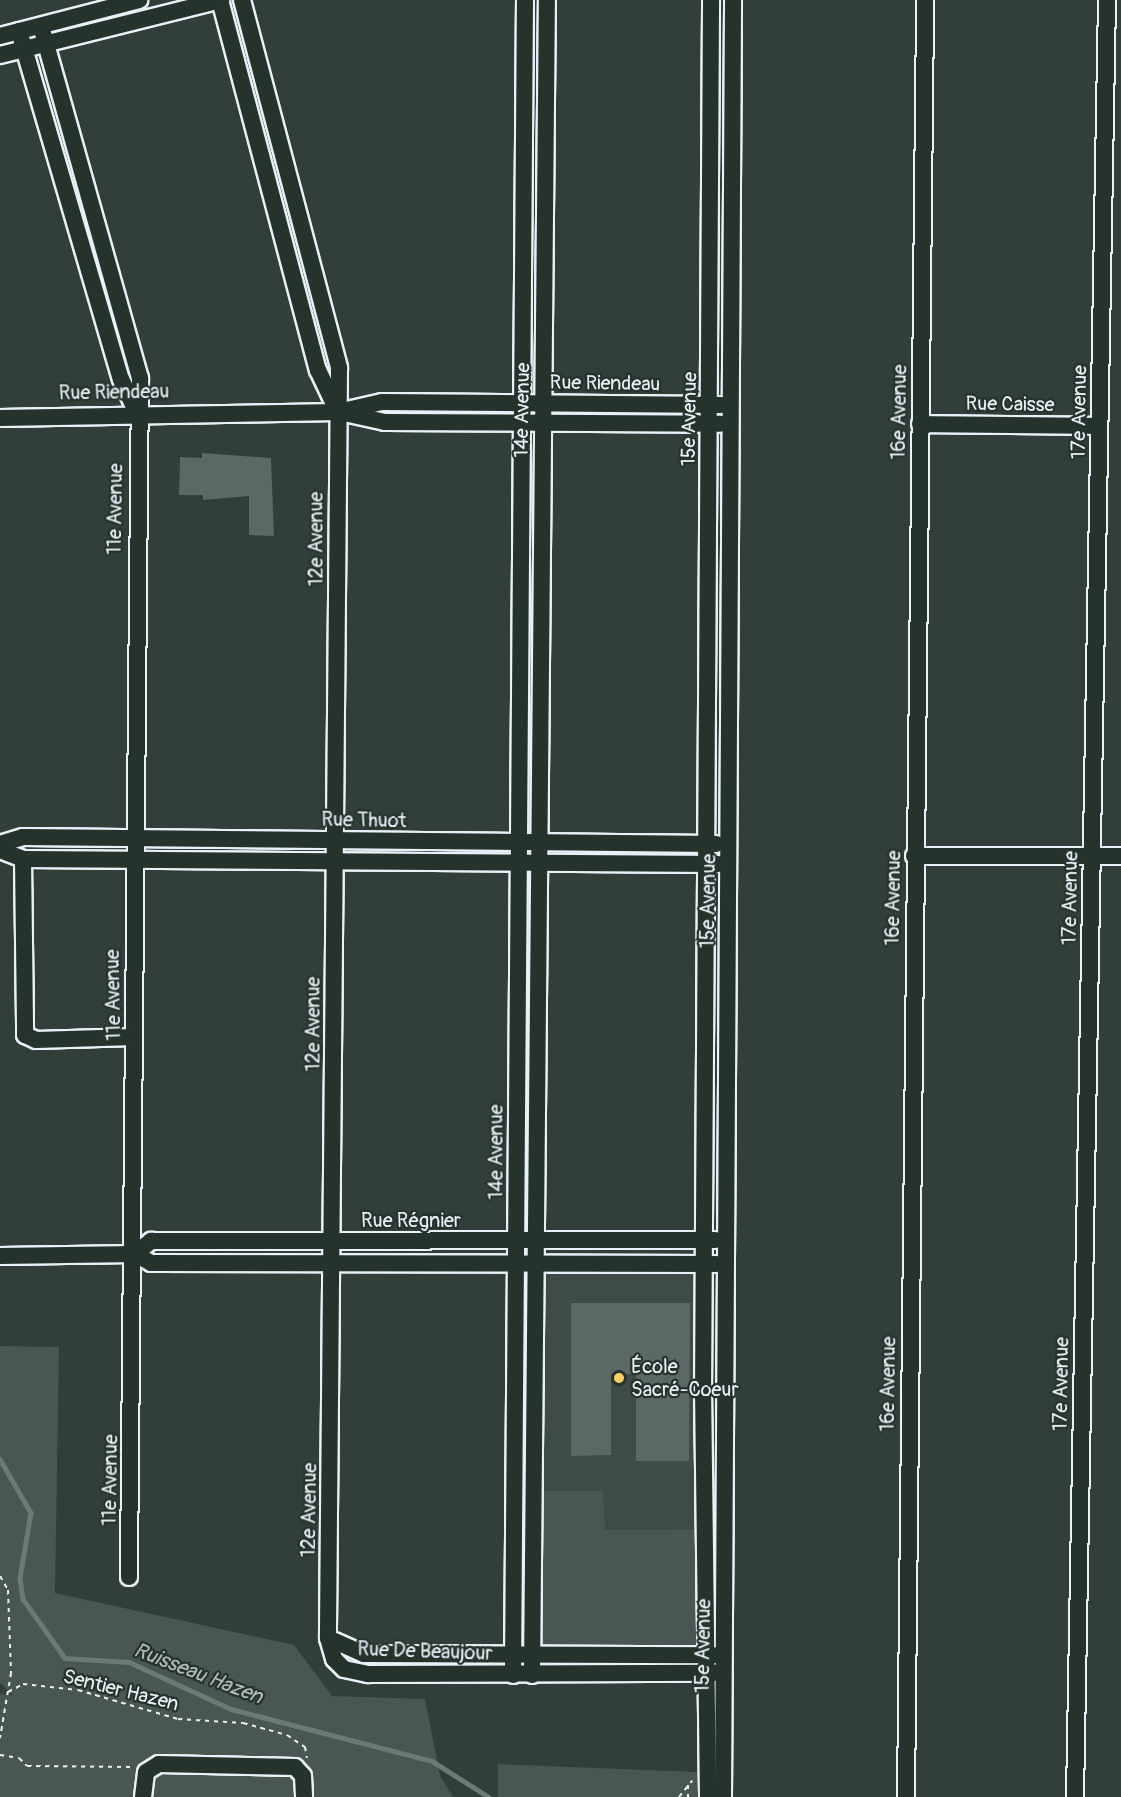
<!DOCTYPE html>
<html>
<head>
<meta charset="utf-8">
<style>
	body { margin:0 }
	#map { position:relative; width:1121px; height:1797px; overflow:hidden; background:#323e39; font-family:Pangolin,sans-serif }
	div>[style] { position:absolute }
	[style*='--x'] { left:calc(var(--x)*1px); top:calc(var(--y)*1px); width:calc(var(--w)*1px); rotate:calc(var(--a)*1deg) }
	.built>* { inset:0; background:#3f4b46 }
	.green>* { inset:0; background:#495651 }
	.stream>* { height:4.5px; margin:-2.25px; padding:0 2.25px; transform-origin:2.25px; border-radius:2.25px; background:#6d7978 }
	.building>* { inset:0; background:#5c6865 }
	.path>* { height:2px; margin-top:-1px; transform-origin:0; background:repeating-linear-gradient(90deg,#e8f1f8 0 4.5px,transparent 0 9px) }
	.roads { filter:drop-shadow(2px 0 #e8f1f8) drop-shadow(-2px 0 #e8f1f8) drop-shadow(0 2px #e8f1f8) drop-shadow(0 -2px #e8f1f8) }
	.minor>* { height:16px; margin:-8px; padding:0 8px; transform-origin:8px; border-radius:8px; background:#26332d }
	.dots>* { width:16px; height:16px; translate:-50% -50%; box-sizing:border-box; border:3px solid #26332d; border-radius:50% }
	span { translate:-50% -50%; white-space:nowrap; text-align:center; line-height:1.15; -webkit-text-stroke:4.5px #26332d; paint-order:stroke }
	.street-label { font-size:20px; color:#e8f1f8 }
	.poi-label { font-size:20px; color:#e8f1f8 }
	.left { translate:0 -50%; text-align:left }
	.water-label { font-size:21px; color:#b1bbbe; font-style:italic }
</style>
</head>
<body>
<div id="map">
	<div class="built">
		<div style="clip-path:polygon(536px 1264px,705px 1264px,699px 1529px,605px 1530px,537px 1491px)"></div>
	</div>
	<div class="green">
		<div style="clip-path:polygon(0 1346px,59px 1347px,55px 1593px,294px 1645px,332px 1696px,425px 1699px,440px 1776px,453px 1797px,0 1797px,0 1694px,13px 1695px,0 1683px)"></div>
		<div style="clip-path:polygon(537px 1491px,603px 1491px,605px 1530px,699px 1529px,703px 1654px,533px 1656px)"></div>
		<div style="clip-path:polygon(498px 1764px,697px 1772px,697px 1797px,498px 1797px)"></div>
	</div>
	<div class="stream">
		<div style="--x:0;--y:1459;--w:62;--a:60.1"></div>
		<div style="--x:31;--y:1513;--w:66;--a:99.6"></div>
		<div style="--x:20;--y:1578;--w:21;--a:82"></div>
		<div style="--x:23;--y:1599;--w:72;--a:54.6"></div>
		<div style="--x:65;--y:1658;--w:64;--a:3.6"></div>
		<div style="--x:129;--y:1662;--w:112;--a:24.7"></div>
		<div style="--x:231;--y:1709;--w:208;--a:14.5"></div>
		<div style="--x:432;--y:1761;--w:67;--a:32.3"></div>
	</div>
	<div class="building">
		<div style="clip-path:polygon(202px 453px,271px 458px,274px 536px,249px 535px,249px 496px,203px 500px,203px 495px,179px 495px,180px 457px,202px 458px)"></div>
		<div style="clip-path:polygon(571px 1303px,690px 1303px,689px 1461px,636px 1461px,636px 1374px,611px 1374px,611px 1455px,571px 1456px)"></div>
	</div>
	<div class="path">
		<div style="--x:0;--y:1576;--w:16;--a:60"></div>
		<div style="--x:8;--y:1590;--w:83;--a:87.9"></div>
		<div style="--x:11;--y:1673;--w:66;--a:99.6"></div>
		<div style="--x:8;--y:1692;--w:17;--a:-28"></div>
		<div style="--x:23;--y:1684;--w:55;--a:6.2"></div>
		<div style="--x:78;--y:1690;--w:104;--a:16.2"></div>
		<div style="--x:178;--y:1719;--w:65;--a:3.5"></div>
		<div style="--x:243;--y:1723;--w:46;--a:15.3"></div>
		<div style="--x:287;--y:1735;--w:22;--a:34"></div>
		<div style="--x:305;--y:1747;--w:11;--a:80"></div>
		<div style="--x:0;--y:1755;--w:19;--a:9"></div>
		<div style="--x:19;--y:1758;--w:11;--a:45"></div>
		<div style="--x:27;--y:1766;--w:106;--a:0.5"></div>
		<div style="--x:688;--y:1785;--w:12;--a:90"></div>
		<div style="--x:679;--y:1797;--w:21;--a:-51"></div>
	</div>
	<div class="roads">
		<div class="minor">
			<div style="--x:220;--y:0;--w:383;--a:75.2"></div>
			<div style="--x:318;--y:370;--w:42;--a:64.7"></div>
			<div style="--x:242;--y:0;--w:381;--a:75.2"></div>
			<div style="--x:339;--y:368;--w:1270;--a:90.5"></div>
			<div style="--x:328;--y:1638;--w:22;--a:74"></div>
			<div style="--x:334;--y:1659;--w:14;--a:45"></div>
			<div style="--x:344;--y:1669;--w:25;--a:12"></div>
			<div style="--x:368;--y:1674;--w:355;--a:-0.2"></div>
			<div style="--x:41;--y:26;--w:366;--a:74.3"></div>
			<div style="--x:140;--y:378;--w:1199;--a:90.53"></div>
			<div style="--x:19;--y:31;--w:363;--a:73.7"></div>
			<div style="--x:121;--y:379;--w:35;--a:65"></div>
			<div style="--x:0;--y:36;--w:144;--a:-14.5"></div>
			<div style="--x:0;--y:55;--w:228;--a:-14"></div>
			<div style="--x:344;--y:413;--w:42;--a:12.4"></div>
			<div style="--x:385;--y:422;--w:335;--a:0.3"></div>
			<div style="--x:0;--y:418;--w:338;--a:-1"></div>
			<div style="--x:338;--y:412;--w:45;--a:-12.8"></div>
			<div style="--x:382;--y:402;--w:339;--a:0.5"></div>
			<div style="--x:920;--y:424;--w:179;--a:0.6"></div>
			<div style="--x:0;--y:844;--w:24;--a:-17"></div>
			<div style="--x:23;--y:837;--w:693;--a:0.58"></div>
			<div style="--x:0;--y:850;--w:25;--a:21"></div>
			<div style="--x:23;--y:859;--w:695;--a:0.41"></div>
			<div style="--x:914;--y:856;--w:207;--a:0"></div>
			<div style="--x:23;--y:859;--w:176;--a:89.3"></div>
			<div style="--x:25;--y:1035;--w:12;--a:24"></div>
			<div style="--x:36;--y:1040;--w:98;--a:-1.8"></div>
			<div style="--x:135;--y:1254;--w:21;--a:-39"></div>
			<div style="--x:151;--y:1241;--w:564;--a:-0.1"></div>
			<div style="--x:0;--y:1256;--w:135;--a:-0.8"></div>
			<div style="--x:135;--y:1254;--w:18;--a:29"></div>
			<div style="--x:151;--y:1263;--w:565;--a:0.1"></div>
			<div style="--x:328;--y:1638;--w:39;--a:24"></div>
			<div style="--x:364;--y:1654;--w:350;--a:0.2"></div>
			<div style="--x:513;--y:1675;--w:1675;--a:-89.59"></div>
			<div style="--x:532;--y:1675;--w:1675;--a:-89.49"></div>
			<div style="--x:143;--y:1797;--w:25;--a:-83"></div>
			<div style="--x:146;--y:1772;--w:15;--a:-32"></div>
			<div style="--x:159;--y:1764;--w:136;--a:1.3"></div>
			<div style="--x:295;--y:1767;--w:12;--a:48"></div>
			<div style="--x:303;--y:1776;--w:21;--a:87"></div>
			<div style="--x:708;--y:1797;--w:400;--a:-90.7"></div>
			<div style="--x:703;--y:1397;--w:1397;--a:-89.67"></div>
			<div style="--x:723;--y:1797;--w:1797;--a:-89.68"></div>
			<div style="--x:906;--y:1797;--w:1797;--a:-89.39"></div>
			<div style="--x:1075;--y:1797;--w:1797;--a:-88.98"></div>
		</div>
	</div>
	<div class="dots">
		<div style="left:619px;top:1378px;background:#ffd166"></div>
	</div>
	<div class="street-label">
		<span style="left:605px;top:383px;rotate:1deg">Rue Riendeau</span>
		<span style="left:114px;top:392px;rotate:-1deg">Rue Riendeau</span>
		<span style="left:1010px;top:404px;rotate:1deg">Rue Caisse</span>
		<span style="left:522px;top:410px;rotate:-89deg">14e Avenue</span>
		<span style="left:899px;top:412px;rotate:-89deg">16e Avenue</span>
		<span style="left:1079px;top:412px;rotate:-89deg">17e Avenue</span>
		<span style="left:689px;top:419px;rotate:-89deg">15e Avenue</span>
		<span style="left:115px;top:509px;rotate:-89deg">11e Avenue</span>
		<span style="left:316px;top:539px;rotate:-90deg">12e Avenue</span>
		<span style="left:364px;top:820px;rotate:1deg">Rue Thuot</span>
		<span style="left:893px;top:898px;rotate:-89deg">16e Avenue</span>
		<span style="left:1070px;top:898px;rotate:-89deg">17e Avenue</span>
		<span style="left:708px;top:901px;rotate:-89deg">15e Avenue</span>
		<span style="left:113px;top:995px;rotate:-91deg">11e Avenue</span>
		<span style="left:313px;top:1024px;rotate:-90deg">12e Avenue</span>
		<span style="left:496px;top:1152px;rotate:-90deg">14e Avenue</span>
		<span style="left:411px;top:1220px">Rue Régnier</span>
		<span style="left:888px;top:1384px;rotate:-89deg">16e Avenue</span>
		<span style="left:1061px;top:1384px;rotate:-89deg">17e Avenue</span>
		<span style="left:110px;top:1480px;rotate:-89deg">11e Avenue</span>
		<span style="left:309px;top:1510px;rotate:-89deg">12e Avenue</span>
		<span style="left:703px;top:1646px;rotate:-89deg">15e Avenue</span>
		<span style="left:425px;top:1651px;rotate:2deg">Rue De Beaujour</span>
		<span style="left:121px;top:1690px;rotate:14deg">Sentier Hazen</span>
	</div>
	<div class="poi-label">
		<span class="left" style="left:631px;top:1378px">École<br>Sacré-Coeur</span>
	</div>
	<div class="water-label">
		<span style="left:198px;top:1674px;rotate:21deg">Ruisseau Hazen</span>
	</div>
</div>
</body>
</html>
